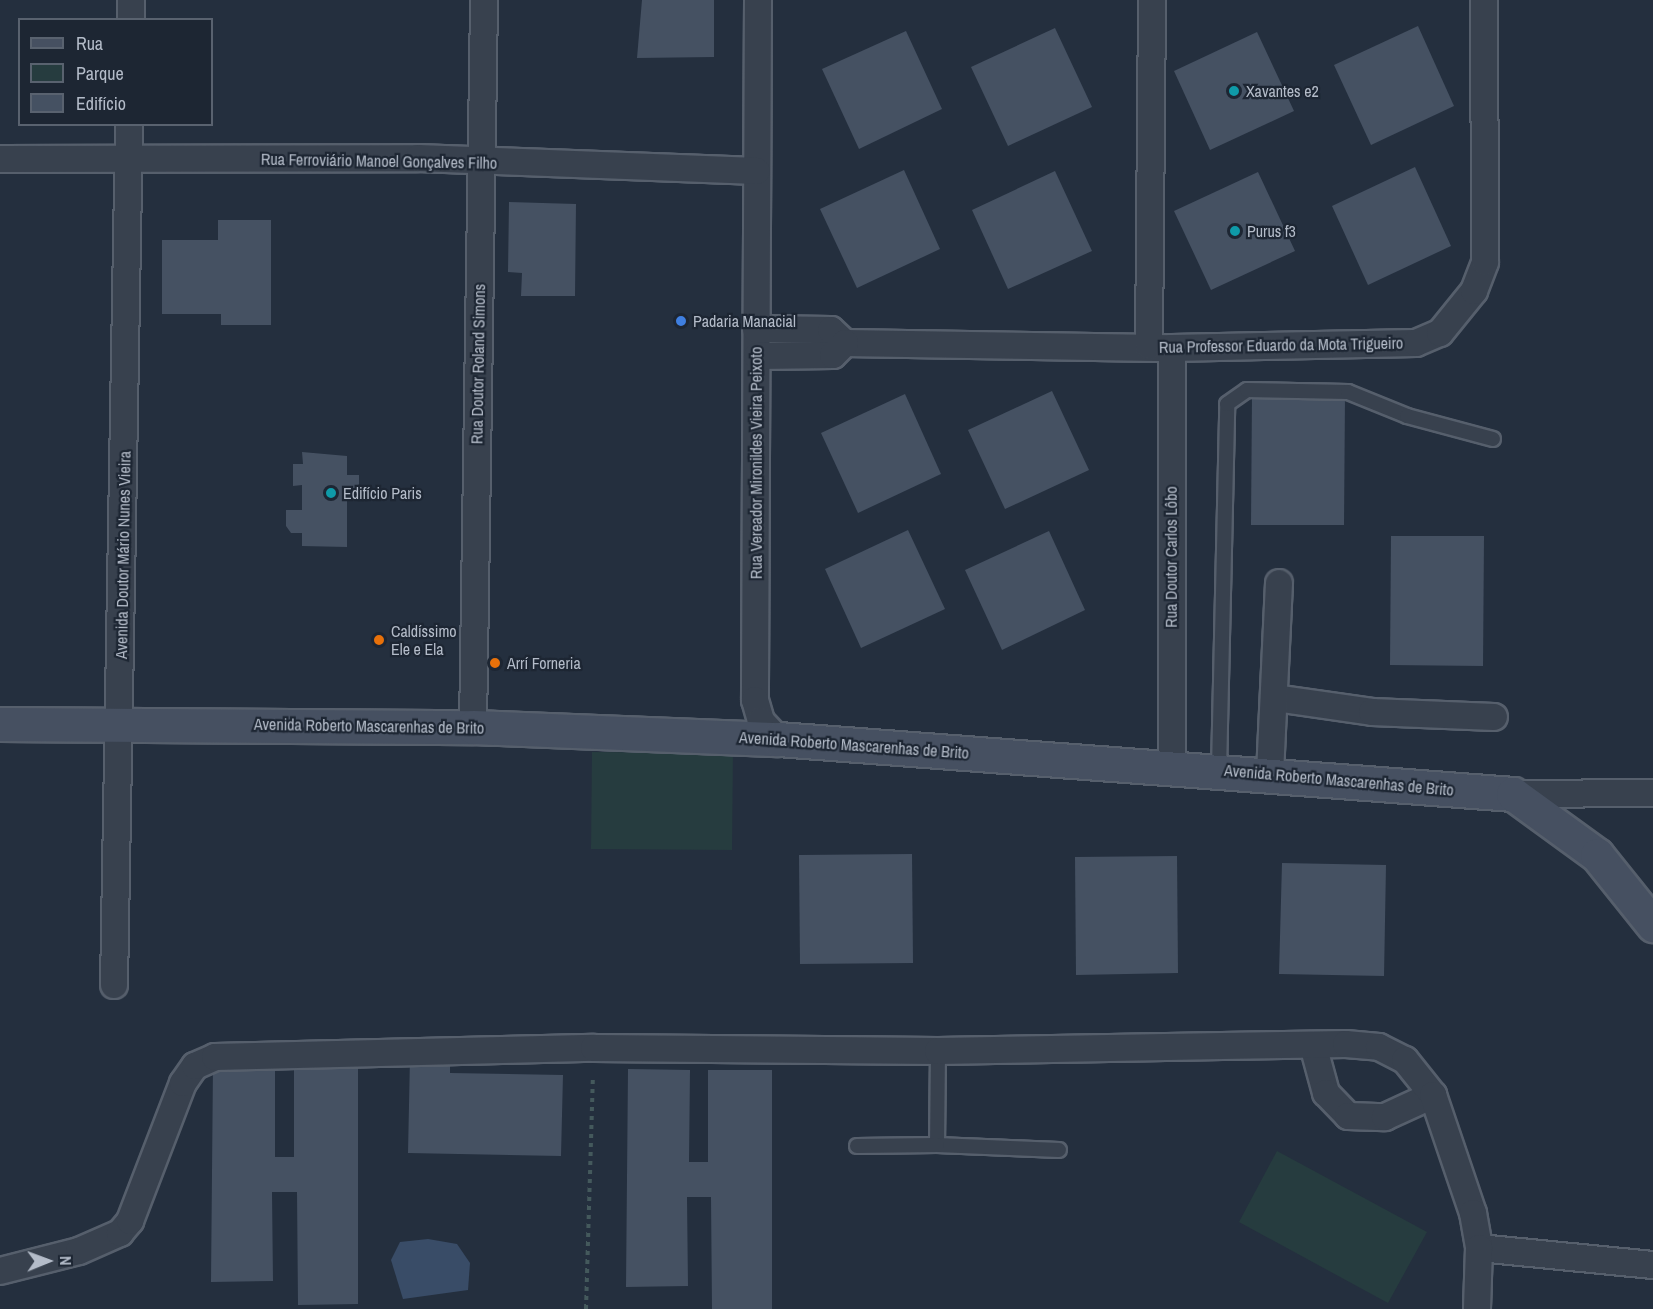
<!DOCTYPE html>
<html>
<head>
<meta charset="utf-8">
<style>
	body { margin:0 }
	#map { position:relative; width:1653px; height:1309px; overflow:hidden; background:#242f3e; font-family:"Archivo Narrow",sans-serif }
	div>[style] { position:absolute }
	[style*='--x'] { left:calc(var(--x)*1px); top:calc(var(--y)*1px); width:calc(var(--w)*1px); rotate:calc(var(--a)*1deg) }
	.green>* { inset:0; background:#263c3f }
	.water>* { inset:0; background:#394c67 }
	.building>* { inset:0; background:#455162 }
	.path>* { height:4px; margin-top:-2px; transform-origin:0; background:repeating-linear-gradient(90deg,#44595c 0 4.5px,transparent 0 9px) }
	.roads { filter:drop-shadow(2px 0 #565f6c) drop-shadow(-2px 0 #565f6c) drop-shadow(0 2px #565f6c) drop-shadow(0 -2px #565f6c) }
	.lane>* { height:14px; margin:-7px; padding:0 7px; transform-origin:7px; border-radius:7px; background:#38414e }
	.street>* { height:26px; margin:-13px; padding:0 13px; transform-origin:13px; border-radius:13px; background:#38414e }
	.secondary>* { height:33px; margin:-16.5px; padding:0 16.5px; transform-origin:16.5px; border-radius:16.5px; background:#465061 }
	.dots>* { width:16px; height:16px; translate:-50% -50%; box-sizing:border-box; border:3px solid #1d2633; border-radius:50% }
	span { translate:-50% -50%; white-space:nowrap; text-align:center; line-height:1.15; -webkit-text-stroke:4.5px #1d2633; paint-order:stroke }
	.poi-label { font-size:16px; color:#b4bcc9 }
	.left { translate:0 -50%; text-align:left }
	.street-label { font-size:16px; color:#b4bcc9 }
	.legend { position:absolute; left:18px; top:18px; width:195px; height:108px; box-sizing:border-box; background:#1d2633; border:2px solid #59626f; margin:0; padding:8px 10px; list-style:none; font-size:18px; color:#b4bcc9 }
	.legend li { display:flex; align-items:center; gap:12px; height:30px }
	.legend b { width:30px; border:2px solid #59626f }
	.north { position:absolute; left:18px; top:1231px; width:60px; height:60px; -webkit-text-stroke:4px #1d2633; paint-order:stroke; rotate:89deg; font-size:16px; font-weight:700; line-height:24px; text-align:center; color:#b4bcc9 }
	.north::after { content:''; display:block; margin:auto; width:21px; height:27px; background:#b4bcc9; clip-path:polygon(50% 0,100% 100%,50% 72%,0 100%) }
</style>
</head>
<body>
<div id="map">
	<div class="green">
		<div style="clip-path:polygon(592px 752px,733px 753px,732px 850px,591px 849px)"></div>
		<div style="clip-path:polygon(1277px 1151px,1427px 1232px,1388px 1303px,1239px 1222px)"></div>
	</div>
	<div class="water">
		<div style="clip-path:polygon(428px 1239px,457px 1244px,470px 1263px,468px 1290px,403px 1299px,391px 1260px,400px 1242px)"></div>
	</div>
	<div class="building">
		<div style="clip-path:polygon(642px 0,714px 0,714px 57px,637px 58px)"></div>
		<div style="clip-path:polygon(1418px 26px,1454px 106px,1371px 145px,1334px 65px)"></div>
		<div style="clip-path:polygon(1055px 28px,1092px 107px,1008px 146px,971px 67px)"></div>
		<div style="clip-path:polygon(906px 31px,942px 109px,859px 149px,822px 69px)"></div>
		<div style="clip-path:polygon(1257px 32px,1294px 111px,1210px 150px,1174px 71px)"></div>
		<div style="clip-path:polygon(1415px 167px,1451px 246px,1368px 285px,1332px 206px)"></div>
		<div style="clip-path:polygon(904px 170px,940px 249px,857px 288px,820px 209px)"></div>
		<div style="clip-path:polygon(1055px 171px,1092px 251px,1008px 289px,972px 210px)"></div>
		<div style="clip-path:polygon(1258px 172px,1295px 251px,1211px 290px,1174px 211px)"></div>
		<div style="clip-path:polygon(509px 202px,576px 204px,575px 296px,521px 296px,522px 273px,508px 272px)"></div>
		<div style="clip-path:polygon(218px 220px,271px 220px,271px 325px,221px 325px,221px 314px,162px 314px,162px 240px,218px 240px)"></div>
		<div style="clip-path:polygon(1052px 391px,1089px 470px,1005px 509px,968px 430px)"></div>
		<div style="clip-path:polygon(905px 394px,941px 474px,858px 513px,821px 433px)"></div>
		<div style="clip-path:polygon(1252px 394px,1345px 395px,1344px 525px,1251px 525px)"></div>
		<div style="clip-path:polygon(302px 452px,347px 456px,347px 475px,359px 475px,359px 501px,347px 501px,347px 547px,302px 546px,302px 533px,291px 533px,286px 526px,286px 510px,302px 510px,302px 485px,293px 486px,293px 464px,303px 464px)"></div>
		<div style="clip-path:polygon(908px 530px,945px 609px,861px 648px,825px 569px)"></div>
		<div style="clip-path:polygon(1049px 531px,1085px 610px,1002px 650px,965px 570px)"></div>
		<div style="clip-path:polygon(1391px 536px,1484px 536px,1483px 666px,1390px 665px)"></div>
		<div style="clip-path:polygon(912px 854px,913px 963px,800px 964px,799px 855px)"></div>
		<div style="clip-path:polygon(1177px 856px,1178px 973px,1076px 975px,1075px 857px)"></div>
		<div style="clip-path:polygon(1282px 863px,1386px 865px,1384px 976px,1279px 974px)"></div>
		<div style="clip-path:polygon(410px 1057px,450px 1057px,450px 1073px,563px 1075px,561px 1156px,408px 1153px)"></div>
		<div style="clip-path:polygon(213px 1064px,275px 1065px,275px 1157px,294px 1157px,294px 1064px,358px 1065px,358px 1304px,298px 1305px,297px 1192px,272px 1192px,273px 1281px,211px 1282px)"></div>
		<div style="clip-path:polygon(628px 1069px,690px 1070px,689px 1162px,708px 1162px,708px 1070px,772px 1070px,772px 1309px,712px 1309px,711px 1197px,687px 1197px,688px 1286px,626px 1287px)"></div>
	</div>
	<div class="path">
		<div style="--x:586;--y:1309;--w:234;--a:-88.3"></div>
	</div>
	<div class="roads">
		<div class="lane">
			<div style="--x:1219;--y:770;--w:366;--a:-88.7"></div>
			<div style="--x:1227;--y:404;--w:24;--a:-35"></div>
			<div style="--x:1247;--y:390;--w:101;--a:1.1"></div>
			<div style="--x:1348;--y:392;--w:64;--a:22.1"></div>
			<div style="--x:1407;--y:416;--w:89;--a:15"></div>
			<div style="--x:938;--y:1051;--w:94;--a:90.6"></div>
			<div style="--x:937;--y:1145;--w:122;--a:2.3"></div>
			<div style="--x:857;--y:1146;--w:80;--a:-0.7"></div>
		</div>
		<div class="street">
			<div style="--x:758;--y:0;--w:700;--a:90.25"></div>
			<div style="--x:755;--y:700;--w:22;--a:74"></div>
			<div style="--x:761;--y:721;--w:25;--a:47"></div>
			<div style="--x:131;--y:20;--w:20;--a:-90"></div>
			<div style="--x:0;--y:159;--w:418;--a:-0.1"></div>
			<div style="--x:418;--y:158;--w:339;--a:2.2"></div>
			<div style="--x:756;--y:329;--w:75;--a:0.8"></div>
			<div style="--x:831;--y:330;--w:19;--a:43"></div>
			<div style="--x:845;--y:343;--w:327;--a:0.9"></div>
			<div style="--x:1172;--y:348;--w:244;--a:-1.2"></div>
			<div style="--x:1416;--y:343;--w:26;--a:-23"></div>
			<div style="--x:1440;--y:333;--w:54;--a:-51"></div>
			<div style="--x:1474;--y:291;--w:31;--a:-69"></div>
			<div style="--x:1485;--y:262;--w:262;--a:-90.2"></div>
			<div style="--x:1149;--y:346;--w:346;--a:-89.5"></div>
			<div style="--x:1172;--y:348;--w:418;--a:90"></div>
			<div style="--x:757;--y:356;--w:76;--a:-0.8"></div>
			<div style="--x:833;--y:355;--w:17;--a:-45"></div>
			<div style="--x:1275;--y:698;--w:98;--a:8.2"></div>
			<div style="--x:1372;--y:712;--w:122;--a:2.3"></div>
			<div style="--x:473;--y:727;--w:727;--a:-89.13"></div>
			<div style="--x:1270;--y:774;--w:191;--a:-87.3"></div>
			<div style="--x:1513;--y:794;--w:140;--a:-0.4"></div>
			<div style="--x:114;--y:985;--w:861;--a:-89"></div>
			<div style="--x:1313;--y:1045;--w:50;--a:74.8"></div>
			<div style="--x:1326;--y:1093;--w:32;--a:46"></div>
			<div style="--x:1348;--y:1116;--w:37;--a:2"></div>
			<div style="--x:1385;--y:1117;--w:53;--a:-24.6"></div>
			<div style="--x:1479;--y:1248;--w:175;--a:5.6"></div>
			<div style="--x:0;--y:1271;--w:81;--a:-14.2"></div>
			<div style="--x:79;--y:1251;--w:45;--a:-23.7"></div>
			<div style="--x:120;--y:1233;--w:16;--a:-50"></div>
			<div style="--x:130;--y:1221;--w:148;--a:-69"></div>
			<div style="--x:183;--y:1083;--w:21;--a:-55"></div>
			<div style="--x:195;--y:1066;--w:22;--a:-24"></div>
			<div style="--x:215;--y:1057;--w:379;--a:-1.4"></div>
			<div style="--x:594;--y:1048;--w:344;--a:0.5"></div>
			<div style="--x:938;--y:1051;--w:408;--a:-1"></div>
			<div style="--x:1346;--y:1044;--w:33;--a:5"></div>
			<div style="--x:1379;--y:1047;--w:29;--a:27"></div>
			<div style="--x:1405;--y:1060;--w:45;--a:51.3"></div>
			<div style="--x:1433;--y:1095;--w:125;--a:71.3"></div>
			<div style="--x:1473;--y:1213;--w:36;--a:80"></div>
			<div style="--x:1479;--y:1248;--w:61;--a:91.9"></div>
		</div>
		<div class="secondary">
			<div style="--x:0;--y:724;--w:473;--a:0.4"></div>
			<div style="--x:473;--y:727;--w:305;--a:2.3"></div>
			<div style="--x:778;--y:739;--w:737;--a:4.28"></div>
			<div style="--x:1513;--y:794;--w:104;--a:36"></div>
			<div style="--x:1597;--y:855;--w:90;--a:51.3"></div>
		</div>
	</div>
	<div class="dots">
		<div style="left:1234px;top:91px;background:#0f9aa8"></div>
		<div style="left:1235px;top:231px;background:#0f9aa8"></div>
		<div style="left:681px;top:321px;background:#3f7fe0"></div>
		<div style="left:331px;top:493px;background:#0f9aa8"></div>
		<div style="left:379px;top:640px;background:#e8710a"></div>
		<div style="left:495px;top:663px;background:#e8710a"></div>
	</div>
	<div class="poi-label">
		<span class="left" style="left:1246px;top:91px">Xavantes e2</span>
		<span class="left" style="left:1247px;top:231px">Purus f3</span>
		<span class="left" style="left:693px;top:321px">Padaria Manacial</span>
		<span class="left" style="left:343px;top:493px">Edifício Paris</span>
		<span class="left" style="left:391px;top:640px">Caldíssimo<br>Ele e Ela</span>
		<span class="left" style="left:507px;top:663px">Arrí Forneria</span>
	</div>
	<div class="street-label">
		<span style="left:379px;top:161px;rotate:1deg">Rua Ferroviário Manoel Gonçalves Filho</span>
		<span style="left:1281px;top:345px;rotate:-1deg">Rua Professor Eduardo da Mota Trigueiro</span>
		<span style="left:478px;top:364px;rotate:-89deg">Rua Doutor Roland Simons</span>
		<span style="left:756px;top:463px;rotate:-90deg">Rua Vereador Mironildes Vieira Peixoto</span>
		<span style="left:123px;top:555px;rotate:-89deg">Avenida Doutor Mário Nunes Vieira</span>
		<span style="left:1171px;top:557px;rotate:-90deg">Rua Doutor Carlos Lôbo</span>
		<span style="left:369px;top:726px;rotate:1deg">Avenida Roberto Mascarenhas de Brito</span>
		<span style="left:854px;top:745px;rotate:4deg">Avenida Roberto Mascarenhas de Brito</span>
		<span style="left:1339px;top:780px;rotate:5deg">Avenida Roberto Mascarenhas de Brito</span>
	</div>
	<ul class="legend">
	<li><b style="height:8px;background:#465061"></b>Rua</li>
	<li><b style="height:16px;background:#263c3f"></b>Parque</li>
	<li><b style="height:16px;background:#455162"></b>Edifício</li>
	</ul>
	<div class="north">N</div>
</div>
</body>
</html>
